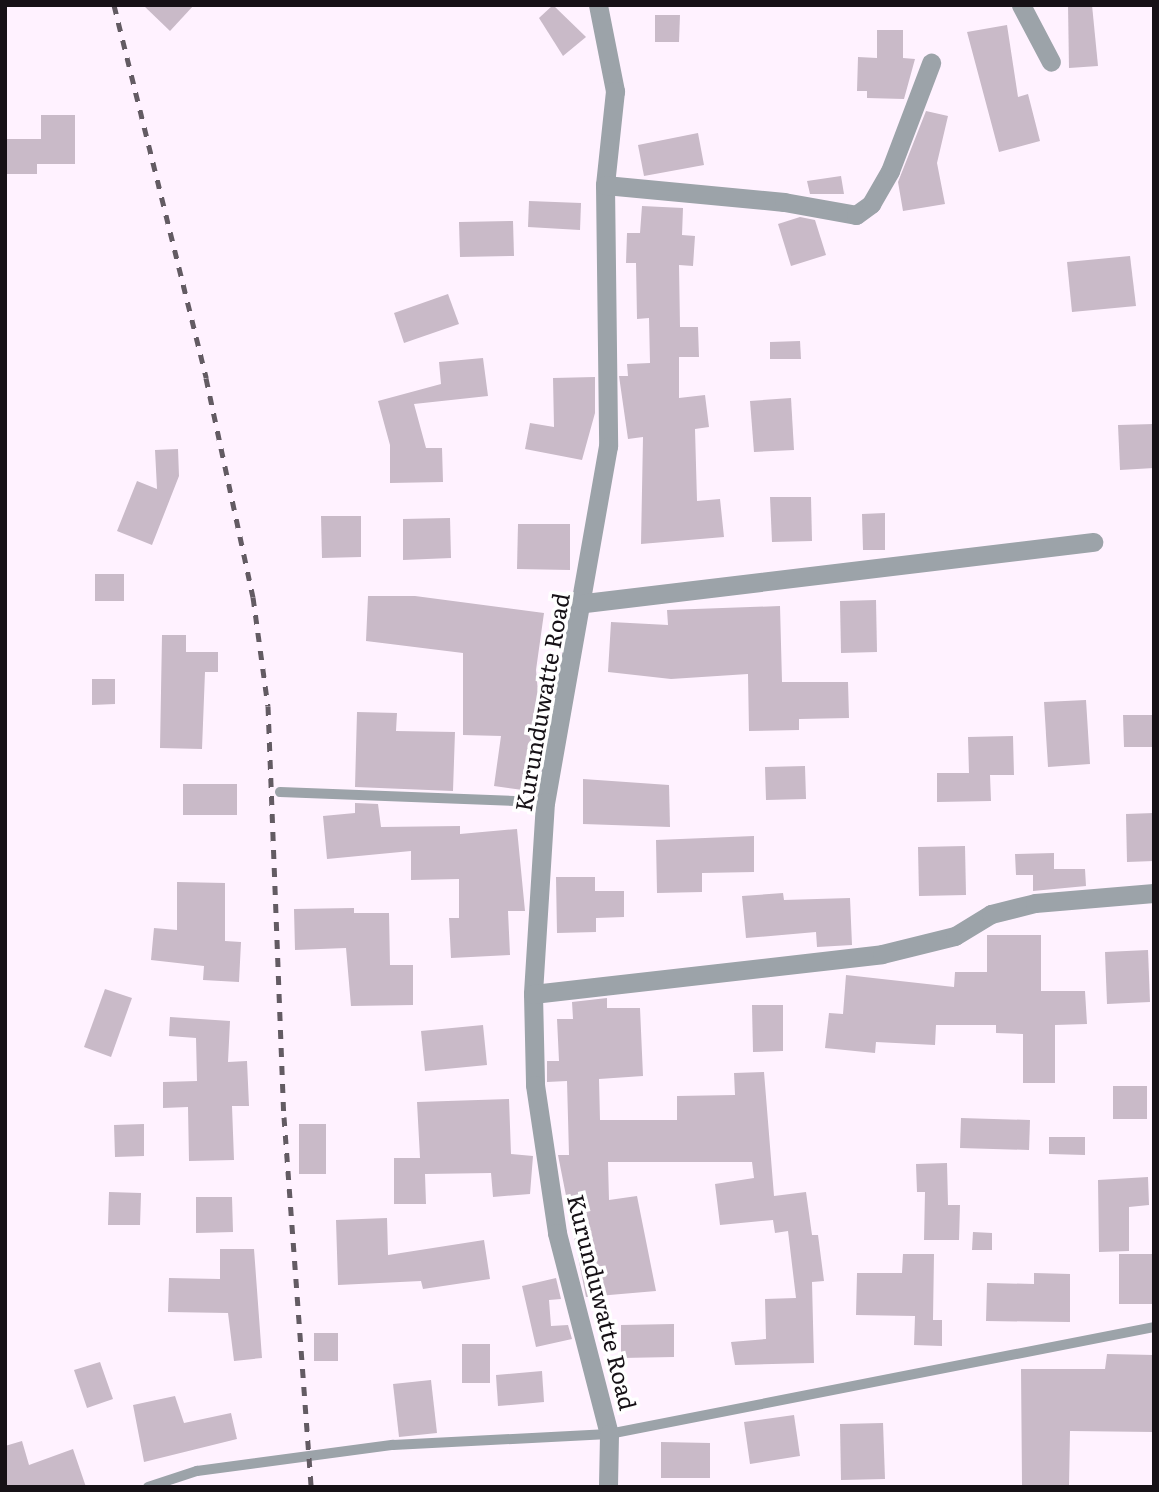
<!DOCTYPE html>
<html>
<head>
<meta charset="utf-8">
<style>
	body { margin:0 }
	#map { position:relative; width:1159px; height:1492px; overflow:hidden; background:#fff2ff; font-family:Literata,serif }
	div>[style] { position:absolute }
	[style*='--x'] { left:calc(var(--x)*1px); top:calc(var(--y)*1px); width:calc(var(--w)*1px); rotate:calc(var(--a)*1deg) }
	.building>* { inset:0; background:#c9bac8 }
	.service>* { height:10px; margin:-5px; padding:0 5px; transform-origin:5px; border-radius:5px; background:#9ca3a9 }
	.minor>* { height:19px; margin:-9.5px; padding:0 9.5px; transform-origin:9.5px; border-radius:9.5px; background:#9ca3a9 }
	.rail>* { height:5px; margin-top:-2.5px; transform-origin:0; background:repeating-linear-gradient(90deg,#635b63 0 9px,transparent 0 18px) }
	span { translate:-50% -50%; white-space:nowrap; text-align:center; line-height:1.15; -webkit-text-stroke:7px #fff; paint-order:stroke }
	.street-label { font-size:23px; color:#161116 }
	.frame { position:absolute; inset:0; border:7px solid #161116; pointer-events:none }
</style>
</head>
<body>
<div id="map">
	<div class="building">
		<div style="clip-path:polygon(143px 5px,194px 5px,170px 31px)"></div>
		<div style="clip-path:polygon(553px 5px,586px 37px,563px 56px,539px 18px)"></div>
		<div style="clip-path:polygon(1068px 5px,1092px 5px,1098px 66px,1069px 68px)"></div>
		<div style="clip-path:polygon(655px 15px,680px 15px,679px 42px,655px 42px)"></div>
		<div style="clip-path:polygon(1007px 25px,1018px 97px,1028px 94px,1040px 141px,999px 152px,967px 32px)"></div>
		<div style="clip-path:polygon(877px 30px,903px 30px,903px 58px,915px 59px,904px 99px,867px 98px,867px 91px,857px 91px,858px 57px,877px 58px)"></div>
		<div style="clip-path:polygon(926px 111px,948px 116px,937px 163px,945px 204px,903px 211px,898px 182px)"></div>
		<div style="clip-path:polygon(41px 115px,75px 115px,75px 164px,37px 164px,37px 174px,5px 174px,5px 139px,41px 139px)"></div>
		<div style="clip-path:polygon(698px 133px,704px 165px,644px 176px,638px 145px)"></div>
		<div style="clip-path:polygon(841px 176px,844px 194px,810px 194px,807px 181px)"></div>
		<div style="clip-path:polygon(529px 201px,581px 203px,580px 230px,528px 227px)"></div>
		<div style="clip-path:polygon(642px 206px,683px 208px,682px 235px,695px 236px,693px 266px,679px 265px,680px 327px,698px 327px,699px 357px,679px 357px,679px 398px,705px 395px,709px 427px,695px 429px,697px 501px,720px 499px,724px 537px,641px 544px,643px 437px,628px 439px,619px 376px,628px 376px,627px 364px,650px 363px,649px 318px,637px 319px,636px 263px,626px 263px,627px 233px,640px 233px)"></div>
		<div style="clip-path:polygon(800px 217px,815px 220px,826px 255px,791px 266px,778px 224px)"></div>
		<div style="clip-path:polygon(513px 221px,514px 256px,460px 257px,459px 222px)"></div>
		<div style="clip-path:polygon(1130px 256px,1136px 306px,1072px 312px,1067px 262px)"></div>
		<div style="clip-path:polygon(448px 294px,459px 324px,404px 343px,394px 313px)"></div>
		<div style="clip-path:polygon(800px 341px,801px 359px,770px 359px,770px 342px)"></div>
		<div style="clip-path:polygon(483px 358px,488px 396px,414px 404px,426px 448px,442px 448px,443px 482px,390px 483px,390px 445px,378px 401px,441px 384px,439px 362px)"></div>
		<div style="clip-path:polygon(595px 377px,595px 413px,582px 460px,525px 449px,530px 423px,554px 427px,553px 378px)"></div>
		<div style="clip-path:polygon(791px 398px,794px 450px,754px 452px,750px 401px)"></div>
		<div style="clip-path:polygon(1154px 424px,1154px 468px,1120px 470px,1118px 425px)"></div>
		<div style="clip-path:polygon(178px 449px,179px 476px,152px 545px,117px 531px,137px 481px,157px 489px,155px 450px)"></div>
		<div style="clip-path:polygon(770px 497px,811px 497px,812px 541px,772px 542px)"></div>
		<div style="clip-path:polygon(885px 513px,885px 550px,863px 550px,862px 514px)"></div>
		<div style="clip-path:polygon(321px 516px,361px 516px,361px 557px,322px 558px)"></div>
		<div style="clip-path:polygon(450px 518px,451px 558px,403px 560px,403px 519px)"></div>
		<div style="clip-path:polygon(518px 524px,570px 524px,570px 570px,517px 569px)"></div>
		<div style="clip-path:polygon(95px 574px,124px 574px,124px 601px,95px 601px)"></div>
		<div style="clip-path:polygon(368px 596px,415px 596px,544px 613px,536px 670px,542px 737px,537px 737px,530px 791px,494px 786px,501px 736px,463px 735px,463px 653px,366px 641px)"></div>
		<div style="clip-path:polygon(876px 600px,877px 652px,841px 653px,840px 601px)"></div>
		<div style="clip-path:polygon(780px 606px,782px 682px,848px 682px,849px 718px,799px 719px,799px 730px,749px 731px,748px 674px,671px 679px,608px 672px,611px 622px,668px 625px,667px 610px)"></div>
		<div style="clip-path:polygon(162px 635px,186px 635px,186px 652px,218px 652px,218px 672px,205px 672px,202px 749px,160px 748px)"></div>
		<div style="clip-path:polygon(92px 679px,115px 679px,115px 704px,92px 705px)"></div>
		<div style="clip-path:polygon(1086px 700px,1090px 764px,1048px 767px,1044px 702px)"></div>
		<div style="clip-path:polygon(357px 712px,397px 713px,396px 731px,455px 732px,453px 791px,355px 787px)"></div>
		<div style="clip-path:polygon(1123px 715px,1154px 715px,1154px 747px,1124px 747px)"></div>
		<div style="clip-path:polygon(1013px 736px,1014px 775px,990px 775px,991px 801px,937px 802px,937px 773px,969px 773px,968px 737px)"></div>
		<div style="clip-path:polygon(805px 766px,806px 799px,766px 800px,765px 767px)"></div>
		<div style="clip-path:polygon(583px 779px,669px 785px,670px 827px,583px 824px)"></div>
		<div style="clip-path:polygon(183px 784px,237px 784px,237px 815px,183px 815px)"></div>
		<div style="clip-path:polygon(355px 803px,378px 804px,381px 827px,460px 826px,460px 834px,517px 829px,525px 911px,508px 911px,510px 955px,451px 958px,449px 918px,459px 918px,459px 879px,411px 880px,411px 851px,327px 859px,323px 816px,355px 813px)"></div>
		<div style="clip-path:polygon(1154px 813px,1154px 861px,1127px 862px,1126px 814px)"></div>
		<div style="clip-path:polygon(754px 836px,754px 872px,702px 873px,702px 892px,657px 893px,656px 840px)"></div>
		<div style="clip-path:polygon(965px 846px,966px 895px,919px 896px,918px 847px)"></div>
		<div style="clip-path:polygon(1054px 853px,1054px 869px,1085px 869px,1086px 886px,1033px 891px,1033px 875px,1016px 875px,1015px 854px)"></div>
		<div style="clip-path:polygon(556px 877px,595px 877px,595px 891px,624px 891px,624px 917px,596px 918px,596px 932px,557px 933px)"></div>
		<div style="clip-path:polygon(177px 882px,225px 883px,225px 941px,241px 942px,239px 982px,203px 980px,204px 966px,151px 960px,154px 928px,177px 930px)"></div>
		<div style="clip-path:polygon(783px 893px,784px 900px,850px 898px,852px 945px,817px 947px,816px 932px,746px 938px,742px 896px)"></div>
		<div style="clip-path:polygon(354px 908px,354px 913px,389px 913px,390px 965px,413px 965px,413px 1005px,351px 1006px,346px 948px,295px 950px,294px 909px)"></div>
		<div style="clip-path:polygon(987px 935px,1041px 935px,1041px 991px,1085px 991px,1087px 1024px,1055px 1025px,1055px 1083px,1023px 1083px,1023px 1034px,996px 1033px,996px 1025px,936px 1025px,935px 1045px,876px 1042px,875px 1053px,825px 1048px,829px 1013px,843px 1014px,846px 975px,954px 987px,955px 972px,987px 972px)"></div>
		<div style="clip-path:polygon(1148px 950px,1150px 1002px,1107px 1004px,1105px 952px)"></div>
		<div style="clip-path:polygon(105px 989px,132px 998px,111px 1057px,84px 1047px)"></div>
		<div style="clip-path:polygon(607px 998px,607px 1008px,640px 1008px,643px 1076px,599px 1079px,600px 1120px,677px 1120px,677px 1096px,735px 1095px,734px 1073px,764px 1072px,774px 1196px,806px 1192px,812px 1235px,818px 1235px,824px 1281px,812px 1282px,814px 1363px,735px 1365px,731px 1342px,766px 1339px,765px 1299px,796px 1298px,788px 1231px,775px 1233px,773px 1220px,720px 1225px,715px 1184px,754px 1178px,752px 1162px,608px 1162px,609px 1200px,637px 1196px,656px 1291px,586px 1297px,558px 1155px,569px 1155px,567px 1081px,547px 1082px,547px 1061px,559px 1061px,557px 1019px,573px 1019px,572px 1002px)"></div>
		<div style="clip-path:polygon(752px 1005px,783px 1005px,783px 1051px,753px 1052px)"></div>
		<div style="clip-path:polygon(170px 1017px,230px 1021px,228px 1062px,247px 1061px,249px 1106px,232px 1106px,234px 1160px,189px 1161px,188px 1107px,163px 1108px,163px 1082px,197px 1081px,196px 1038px,169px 1036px)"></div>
		<div style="clip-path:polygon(483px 1025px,487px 1065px,425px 1071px,421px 1031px)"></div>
		<div style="clip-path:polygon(1113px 1086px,1147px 1086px,1147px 1119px,1113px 1119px)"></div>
		<div style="clip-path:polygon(509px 1099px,511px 1154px,533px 1156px,530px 1194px,493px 1197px,491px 1173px,425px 1174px,426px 1204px,394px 1204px,394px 1158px,420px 1158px,417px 1102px)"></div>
		<div style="clip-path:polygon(961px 1118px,1030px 1120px,1029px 1150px,960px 1148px)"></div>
		<div style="clip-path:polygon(144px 1124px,144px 1156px,115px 1157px,114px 1125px)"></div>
		<div style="clip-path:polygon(299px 1124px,326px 1124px,326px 1174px,299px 1174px)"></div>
		<div style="clip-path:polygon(1049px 1137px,1085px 1137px,1085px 1155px,1049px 1154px)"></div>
		<div style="clip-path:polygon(947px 1163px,948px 1205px,960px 1205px,959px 1240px,924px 1240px,925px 1192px,917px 1192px,916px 1164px)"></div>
		<div style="clip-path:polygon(1148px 1177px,1149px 1205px,1129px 1207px,1129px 1251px,1099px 1252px,1098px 1180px)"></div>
		<div style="clip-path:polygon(109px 1192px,141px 1193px,140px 1225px,108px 1225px)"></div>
		<div style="clip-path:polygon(196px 1197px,232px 1197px,233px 1232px,196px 1233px)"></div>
		<div style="clip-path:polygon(387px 1218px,388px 1255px,484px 1240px,490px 1279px,423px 1289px,421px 1281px,338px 1285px,336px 1220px)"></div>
		<div style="clip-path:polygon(973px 1232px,992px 1233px,992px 1250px,972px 1250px)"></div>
		<div style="clip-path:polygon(220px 1249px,254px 1249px,262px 1358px,234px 1361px,228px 1313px,168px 1312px,169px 1278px,220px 1279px)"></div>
		<div style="clip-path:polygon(903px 1254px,934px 1254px,933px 1320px,942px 1320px,942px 1346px,914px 1345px,915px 1316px,856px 1315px,857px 1273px,902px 1273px)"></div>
		<div style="clip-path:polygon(1119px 1254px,1154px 1254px,1154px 1304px,1119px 1304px)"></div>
		<div style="clip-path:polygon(1034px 1273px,1070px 1274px,1070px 1322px,986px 1321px,987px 1283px,1034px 1284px)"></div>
		<div style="clip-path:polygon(556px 1278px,561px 1299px,549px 1300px,551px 1326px,568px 1325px,572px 1339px,536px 1347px,522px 1286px)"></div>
		<div style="clip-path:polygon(674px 1324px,674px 1357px,621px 1358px,621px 1325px)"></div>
		<div style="clip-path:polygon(314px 1333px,338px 1333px,338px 1361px,314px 1361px)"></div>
		<div style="clip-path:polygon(462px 1344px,490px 1344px,490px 1383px,462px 1383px)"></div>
		<div style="clip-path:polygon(1107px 1354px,1154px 1355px,1154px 1432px,1070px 1431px,1069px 1486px,1022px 1485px,1021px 1369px,1105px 1369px)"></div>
		<div style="clip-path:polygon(100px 1362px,113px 1399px,87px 1408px,74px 1370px)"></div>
		<div style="clip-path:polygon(542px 1371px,544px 1402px,498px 1406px,496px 1375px)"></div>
		<div style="clip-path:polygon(431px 1380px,437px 1433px,399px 1437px,393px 1384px)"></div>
		<div style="clip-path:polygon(175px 1396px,184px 1423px,231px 1413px,237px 1439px,144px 1462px,133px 1405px)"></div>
		<div style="clip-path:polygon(794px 1415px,800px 1456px,750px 1464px,744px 1422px)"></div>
		<div style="clip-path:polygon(883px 1423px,885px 1479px,841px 1480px,840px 1424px)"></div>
		<div style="clip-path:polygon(22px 1441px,29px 1465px,73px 1449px,86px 1487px,5px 1487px,5px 1446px)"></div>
		<div style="clip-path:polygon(661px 1442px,710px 1443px,710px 1478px,661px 1478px)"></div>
	</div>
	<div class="service">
		<div style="--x:280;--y:792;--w:265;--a:2.2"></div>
		<div style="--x:148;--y:1487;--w:52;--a:-18.1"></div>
		<div style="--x:197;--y:1471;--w:198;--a:-7.6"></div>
		<div style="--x:393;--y:1445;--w:216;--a:-2.9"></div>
		<div style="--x:609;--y:1434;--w:555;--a:-11.11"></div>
	</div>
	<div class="minor">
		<div style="--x:598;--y:5;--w:88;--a:78.8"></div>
		<div style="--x:615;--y:91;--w:95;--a:96.1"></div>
		<div style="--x:605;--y:185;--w:261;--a:89.3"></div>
		<div style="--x:608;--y:446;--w:362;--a:100"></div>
		<div style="--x:545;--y:802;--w:192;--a:93.6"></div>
		<div style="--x:533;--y:994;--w:91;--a:88.7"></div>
		<div style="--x:535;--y:1085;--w:150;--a:81.5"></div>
		<div style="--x:557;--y:1233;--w:208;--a:75.5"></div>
		<div style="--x:609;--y:1434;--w:53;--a:91.1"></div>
		<div style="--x:1021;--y:5;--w:64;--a:62.2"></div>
		<div style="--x:605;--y:185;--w:180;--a:5.4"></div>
		<div style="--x:784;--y:202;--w:73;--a:10.2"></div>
		<div style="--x:856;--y:215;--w:19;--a:-36"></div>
		<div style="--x:871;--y:204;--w:38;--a:-60"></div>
		<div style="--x:890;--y:171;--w:116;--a:-69.2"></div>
		<div style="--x:585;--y:603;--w:512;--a:-6.85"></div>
		<div style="--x:533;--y:994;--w:351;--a:-6.5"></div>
		<div style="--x:882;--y:954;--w:75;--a:-13.9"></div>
		<div style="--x:955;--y:936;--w:42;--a:-31.4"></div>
		<div style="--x:991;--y:914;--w:45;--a:-14"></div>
		<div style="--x:1035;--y:903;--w:119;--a:-4.8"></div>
	</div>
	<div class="rail">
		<div style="--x:114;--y:5;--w:384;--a:76.1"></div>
		<div style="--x:206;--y:378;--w:224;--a:77.9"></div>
		<div style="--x:253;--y:597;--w:110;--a:82.2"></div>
		<div style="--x:268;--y:706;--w:411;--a:87.8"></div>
		<div style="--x:284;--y:1117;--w:371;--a:85.8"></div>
	</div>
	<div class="street-label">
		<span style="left:541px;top:702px;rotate:-80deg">Kurunduwatte Road</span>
		<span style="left:603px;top:1302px;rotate:76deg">Kurunduwatte Road</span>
	</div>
	<div class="frame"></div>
</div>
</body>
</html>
